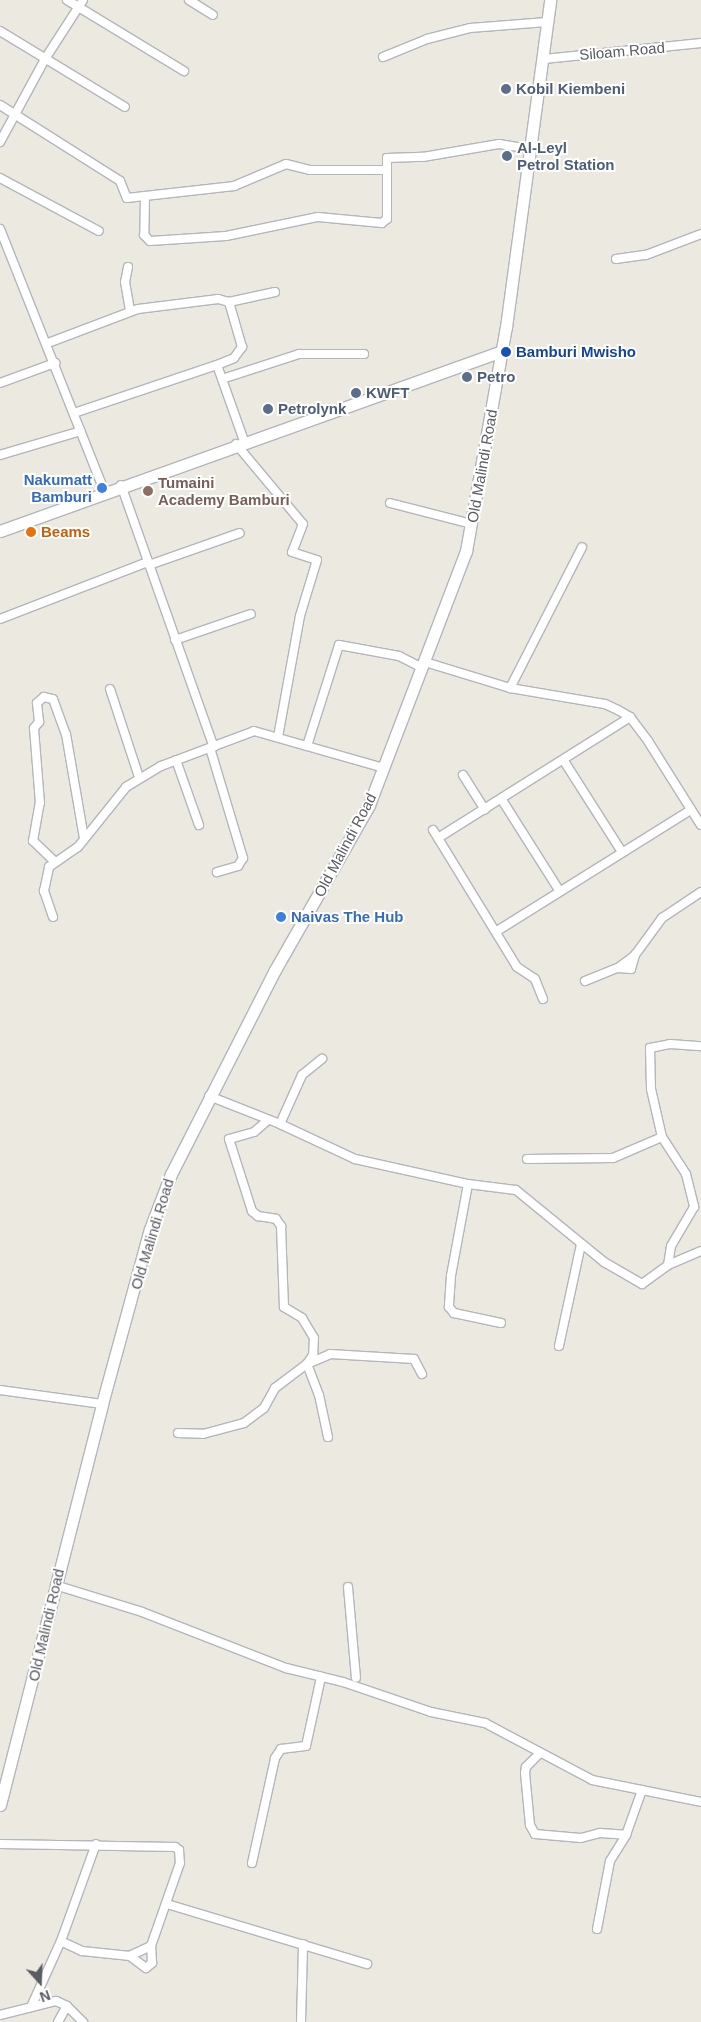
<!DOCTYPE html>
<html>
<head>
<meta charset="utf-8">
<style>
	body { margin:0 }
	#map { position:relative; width:701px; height:2022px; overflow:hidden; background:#ebe9e0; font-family:Helvetica,sans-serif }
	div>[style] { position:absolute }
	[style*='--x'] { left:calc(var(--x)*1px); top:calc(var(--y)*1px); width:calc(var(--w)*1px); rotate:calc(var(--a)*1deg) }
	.roads { filter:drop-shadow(1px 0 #b3b6bb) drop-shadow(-1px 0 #b3b6bb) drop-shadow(0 1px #b3b6bb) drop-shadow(0 -1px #b3b6bb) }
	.street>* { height:8px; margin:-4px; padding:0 4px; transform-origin:4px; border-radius:4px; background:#fff }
	.secondary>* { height:11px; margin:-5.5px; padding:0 5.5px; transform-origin:5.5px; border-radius:5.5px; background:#fff }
	.dots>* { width:14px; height:14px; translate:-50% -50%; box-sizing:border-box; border:2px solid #fff; border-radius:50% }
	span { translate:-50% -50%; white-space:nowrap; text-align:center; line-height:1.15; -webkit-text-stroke:4px #fff; paint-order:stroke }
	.street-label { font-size:15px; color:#595c61 }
	.service-label { font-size:15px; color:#4e5e75; font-weight:700 }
	.left { translate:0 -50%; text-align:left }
	.transit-label { font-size:15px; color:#164399; font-weight:700 }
	.shop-label { font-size:15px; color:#366cbe; font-weight:700 }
	.right { translate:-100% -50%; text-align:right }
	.education-label { font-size:15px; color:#785e54; font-weight:700 }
	.food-label { font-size:15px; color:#c56008; font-weight:700 }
	.north { position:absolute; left:15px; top:1957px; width:50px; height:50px; -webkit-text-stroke:4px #fff; paint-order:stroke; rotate:160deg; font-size:14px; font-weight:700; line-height:20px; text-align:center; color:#595c61 }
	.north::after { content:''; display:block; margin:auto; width:18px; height:22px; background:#595c61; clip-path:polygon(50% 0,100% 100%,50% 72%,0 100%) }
</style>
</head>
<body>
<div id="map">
	<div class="roads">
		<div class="street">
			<div style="--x:67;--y:0;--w:137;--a:31.3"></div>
			<div style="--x:189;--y:0;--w:28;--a:32"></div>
			<div style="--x:0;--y:31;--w:146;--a:31.3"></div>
			<div style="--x:383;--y:57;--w:48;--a:-22.2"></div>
			<div style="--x:427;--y:39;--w:44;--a:-14.3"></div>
			<div style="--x:470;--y:28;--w:77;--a:-4.5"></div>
			<div style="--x:544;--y:59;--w:158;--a:-5.8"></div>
			<div style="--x:0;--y:105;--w:142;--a:32.3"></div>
			<div style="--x:120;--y:181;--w:18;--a:68"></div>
			<div style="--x:127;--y:198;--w:108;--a:-6.4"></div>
			<div style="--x:234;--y:186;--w:56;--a:-22.9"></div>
			<div style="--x:286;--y:164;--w:25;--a:14"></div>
			<div style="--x:310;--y:170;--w:74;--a:0"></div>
			<div style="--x:0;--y:142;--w:94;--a:-61.5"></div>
			<div style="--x:45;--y:59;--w:70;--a:-57.2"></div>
			<div style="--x:0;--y:178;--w:112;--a:28.2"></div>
			<div style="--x:145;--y:196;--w:39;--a:91"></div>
			<div style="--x:144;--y:235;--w:8;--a:45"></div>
			<div style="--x:150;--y:241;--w:76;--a:-3.8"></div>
			<div style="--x:226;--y:236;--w:94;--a:-11.7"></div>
			<div style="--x:318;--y:217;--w:64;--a:5.4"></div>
			<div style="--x:382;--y:223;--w:6;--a:-39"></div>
			<div style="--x:387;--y:219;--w:61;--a:-90"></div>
			<div style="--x:387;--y:158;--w:36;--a:-2"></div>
			<div style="--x:423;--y:157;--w:77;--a:-9.7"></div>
			<div style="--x:499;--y:144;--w:31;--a:9"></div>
			<div style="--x:0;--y:229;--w:282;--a:68.3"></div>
			<div style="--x:616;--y:259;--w:30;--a:-8"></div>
			<div style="--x:646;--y:255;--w:59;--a:-20.9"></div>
			<div style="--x:128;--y:267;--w:15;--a:101"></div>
			<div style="--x:125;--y:282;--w:29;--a:80"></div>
			<div style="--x:48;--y:343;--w:96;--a:-20.7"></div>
			<div style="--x:138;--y:309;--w:81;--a:-7.1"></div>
			<div style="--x:218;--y:299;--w:11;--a:15"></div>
			<div style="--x:229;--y:302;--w:47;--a:-12.3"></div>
			<div style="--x:217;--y:365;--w:18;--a:-22"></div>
			<div style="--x:234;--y:358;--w:14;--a:-54"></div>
			<div style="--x:242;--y:347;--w:47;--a:-106.1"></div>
			<div style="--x:222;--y:379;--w:81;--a:-18"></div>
			<div style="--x:299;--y:354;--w:65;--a:0"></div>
			<div style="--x:0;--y:383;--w:59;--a:-20"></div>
			<div style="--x:74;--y:413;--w:151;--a:-18.6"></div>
			<div style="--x:217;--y:365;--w:81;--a:70.4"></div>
			<div style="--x:236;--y:444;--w:104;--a:50.1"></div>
			<div style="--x:303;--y:524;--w:30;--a:111"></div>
			<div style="--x:292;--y:552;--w:26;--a:18"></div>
			<div style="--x:317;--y:560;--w:59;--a:106.9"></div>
			<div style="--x:300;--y:616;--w:123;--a:100.3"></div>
			<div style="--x:0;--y:455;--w:84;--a:-16.5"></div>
			<div style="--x:121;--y:485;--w:278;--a:70.5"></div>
			<div style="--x:390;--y:503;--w:85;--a:14.4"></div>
			<div style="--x:149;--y:565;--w:96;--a:-19.4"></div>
			<div style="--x:0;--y:619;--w:159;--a:-21.1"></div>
			<div style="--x:175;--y:640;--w:80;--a:-18.9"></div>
			<div style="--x:425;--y:662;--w:89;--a:17"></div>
			<div style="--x:510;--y:688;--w:96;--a:9.6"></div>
			<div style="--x:605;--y:704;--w:14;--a:25"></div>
			<div style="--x:618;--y:710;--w:14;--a:30"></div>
			<div style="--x:630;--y:717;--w:30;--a:53"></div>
			<div style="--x:648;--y:741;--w:99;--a:57.8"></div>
			<div style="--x:510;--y:688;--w:158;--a:-62.9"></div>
			<div style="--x:110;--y:689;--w:93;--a:71.8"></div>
			<div style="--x:307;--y:746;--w:106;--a:-72.4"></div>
			<div style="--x:339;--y:645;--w:61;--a:10.4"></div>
			<div style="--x:399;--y:656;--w:27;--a:27"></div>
			<div style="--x:210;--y:748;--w:115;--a:73.3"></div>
			<div style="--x:243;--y:858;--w:9;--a:122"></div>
			<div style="--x:238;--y:866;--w:22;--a:164"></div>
			<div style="--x:176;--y:760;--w:69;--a:70.5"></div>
			<div style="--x:564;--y:761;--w:108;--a:57.5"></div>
			<div style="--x:463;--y:775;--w:41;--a:57.8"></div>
			<div style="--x:502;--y:800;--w:107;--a:57.7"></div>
			<div style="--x:433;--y:830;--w:9;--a:58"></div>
			<div style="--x:54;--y:861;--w:29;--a:-136"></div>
			<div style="--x:33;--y:841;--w:39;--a:-80"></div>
			<div style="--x:40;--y:803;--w:75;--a:-94.6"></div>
			<div style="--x:34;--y:728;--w:8;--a:-50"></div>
			<div style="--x:39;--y:722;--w:19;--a:-96"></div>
			<div style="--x:37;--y:703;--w:9;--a:-41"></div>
			<div style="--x:44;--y:697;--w:9;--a:13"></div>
			<div style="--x:53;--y:699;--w:37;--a:70"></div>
			<div style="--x:66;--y:734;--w:106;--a:80.2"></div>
			<div style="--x:53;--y:917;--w:28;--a:-109"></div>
			<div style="--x:44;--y:891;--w:25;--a:-78"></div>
			<div style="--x:49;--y:867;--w:35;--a:-35"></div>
			<div style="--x:78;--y:847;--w:77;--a:-51.3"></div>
			<div style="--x:126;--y:787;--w:41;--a:-31"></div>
			<div style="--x:161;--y:766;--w:99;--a:-20.6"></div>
			<div style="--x:254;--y:731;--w:135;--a:15.9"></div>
			<div style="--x:497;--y:931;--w:229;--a:-32"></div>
			<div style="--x:618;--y:968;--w:13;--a:4"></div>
			<div style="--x:631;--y:969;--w:15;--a:-74"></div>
			<div style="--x:585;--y:981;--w:35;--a:-22"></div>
			<div style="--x:618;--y:968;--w:21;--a:-37"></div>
			<div style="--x:635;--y:955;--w:46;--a:-53.9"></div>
			<div style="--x:662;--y:918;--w:47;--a:-33.7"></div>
			<div style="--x:543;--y:999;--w:22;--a:-112"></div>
			<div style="--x:535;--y:979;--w:22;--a:-146"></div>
			<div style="--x:517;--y:967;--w:151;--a:-121.5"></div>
			<div style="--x:438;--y:838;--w:227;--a:-32.2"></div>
			<div style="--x:209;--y:1096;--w:76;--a:21.5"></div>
			<div style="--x:280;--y:1124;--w:54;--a:-65.8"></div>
			<div style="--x:302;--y:1075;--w:26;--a:-39"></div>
			<div style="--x:268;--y:1120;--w:18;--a:139"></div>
			<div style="--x:254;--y:1132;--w:26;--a:164"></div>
			<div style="--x:229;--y:1139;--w:76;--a:72.3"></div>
			<div style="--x:252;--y:1211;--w:8;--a:40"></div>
			<div style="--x:258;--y:1216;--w:18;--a:9"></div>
			<div style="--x:276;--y:1219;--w:9;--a:54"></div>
			<div style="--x:281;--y:1226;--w:81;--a:87.9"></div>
			<div style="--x:284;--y:1307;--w:21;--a:31"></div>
			<div style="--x:302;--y:1318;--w:23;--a:59"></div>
			<div style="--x:314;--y:1338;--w:17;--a:93"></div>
			<div style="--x:313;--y:1355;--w:11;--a:124"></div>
			<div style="--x:307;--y:1364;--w:33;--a:69"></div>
			<div style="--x:319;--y:1395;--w:43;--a:77.9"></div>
			<div style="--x:280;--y:1124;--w:83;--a:25"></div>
			<div style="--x:355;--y:1159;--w:116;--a:12.5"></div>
			<div style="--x:468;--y:1184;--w:48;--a:7.1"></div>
			<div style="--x:516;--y:1190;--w:114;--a:39.3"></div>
			<div style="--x:604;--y:1262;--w:44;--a:30.1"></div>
			<div style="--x:642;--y:1284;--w:32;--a:-36"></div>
			<div style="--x:668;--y:1265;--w:36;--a:-23"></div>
			<div style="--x:662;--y:1137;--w:44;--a:57"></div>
			<div style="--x:686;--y:1174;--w:34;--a:76"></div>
			<div style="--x:694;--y:1207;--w:45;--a:120.5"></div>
			<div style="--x:671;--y:1246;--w:19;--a:99"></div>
			<div style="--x:527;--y:1159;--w:86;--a:-0.7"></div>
			<div style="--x:613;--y:1158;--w:53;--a:-23.2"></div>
			<div style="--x:662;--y:1137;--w:49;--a:-102.9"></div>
			<div style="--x:651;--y:1089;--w:41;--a:-91.4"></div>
			<div style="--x:650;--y:1048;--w:20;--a:-11"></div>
			<div style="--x:670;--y:1044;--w:31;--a:4"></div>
			<div style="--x:468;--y:1184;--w:94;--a:100.5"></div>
			<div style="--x:451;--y:1276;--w:31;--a:94"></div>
			<div style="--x:449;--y:1307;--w:8;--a:50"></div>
			<div style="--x:454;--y:1313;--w:48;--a:12"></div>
			<div style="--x:559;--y:1346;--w:104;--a:-77.8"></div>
			<div style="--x:0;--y:1390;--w:103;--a:7.8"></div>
			<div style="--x:178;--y:1433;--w:25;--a:2"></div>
			<div style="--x:203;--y:1434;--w:42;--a:-15"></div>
			<div style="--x:244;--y:1423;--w:25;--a:-37"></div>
			<div style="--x:264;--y:1408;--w:23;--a:-61"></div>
			<div style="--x:275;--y:1388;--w:40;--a:-37"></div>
			<div style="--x:307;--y:1364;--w:25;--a:-23"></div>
			<div style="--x:330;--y:1354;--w:84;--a:3.4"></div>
			<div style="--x:414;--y:1359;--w:17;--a:62"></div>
			<div style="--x:55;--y:1585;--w:91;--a:17.2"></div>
			<div style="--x:142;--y:1612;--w:155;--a:21.3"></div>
			<div style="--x:286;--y:1668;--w:59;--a:13.8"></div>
			<div style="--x:343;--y:1682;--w:93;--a:18.8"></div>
			<div style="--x:431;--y:1712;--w:55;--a:11.5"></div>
			<div style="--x:485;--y:1723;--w:121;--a:28"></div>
			<div style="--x:592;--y:1780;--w:111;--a:11.4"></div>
			<div style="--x:348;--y:1587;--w:91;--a:85"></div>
			<div style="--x:540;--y:1753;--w:20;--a:135"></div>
			<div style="--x:526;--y:1767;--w:6;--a:99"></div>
			<div style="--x:525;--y:1773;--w:52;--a:84.5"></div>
			<div style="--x:530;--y:1825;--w:10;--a:61"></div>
			<div style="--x:535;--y:1834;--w:46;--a:5"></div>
			<div style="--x:581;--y:1838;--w:20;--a:-15"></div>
			<div style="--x:600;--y:1833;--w:26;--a:4"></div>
			<div style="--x:0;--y:1844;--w:175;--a:1"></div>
			<div style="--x:175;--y:1847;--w:5;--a:37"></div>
			<div style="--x:179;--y:1850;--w:13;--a:86"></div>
			<div style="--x:180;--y:1863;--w:88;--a:109.3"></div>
			<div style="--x:151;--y:1946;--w:23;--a:155"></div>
			<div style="--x:130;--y:1956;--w:48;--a:-174.1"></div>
			<div style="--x:82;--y:1951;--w:23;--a:-155"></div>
			<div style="--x:252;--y:1863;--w:107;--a:-77.6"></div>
			<div style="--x:275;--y:1758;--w:11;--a:-56"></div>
			<div style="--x:281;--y:1749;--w:25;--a:-7"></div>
			<div style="--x:306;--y:1746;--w:71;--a:-77.7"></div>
			<div style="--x:167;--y:1904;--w:209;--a:16.7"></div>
			<div style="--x:597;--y:1929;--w:69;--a:-79.2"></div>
			<div style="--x:610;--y:1861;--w:31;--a:-58"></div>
			<div style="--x:626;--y:1835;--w:48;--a:-70.4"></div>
			<div style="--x:130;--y:1956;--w:20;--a:37"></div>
			<div style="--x:146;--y:1968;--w:8;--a:-40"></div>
			<div style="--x:152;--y:1963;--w:17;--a:-93"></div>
			<div style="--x:31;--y:2007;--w:72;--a:-65.6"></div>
			<div style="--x:61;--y:1941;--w:103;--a:-70.2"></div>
			<div style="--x:0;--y:2015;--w:58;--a:-14"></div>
			<div style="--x:56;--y:2001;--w:12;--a:24"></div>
			<div style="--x:67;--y:2006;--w:23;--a:45"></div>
			<div style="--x:58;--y:2022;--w:18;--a:-61"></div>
			<div style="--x:301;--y:2022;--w:78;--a:-88.5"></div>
		</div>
		<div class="secondary">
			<div style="--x:0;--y:531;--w:533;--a:-19.73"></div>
			<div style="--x:0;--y:1805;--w:414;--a:-75.7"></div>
			<div style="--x:102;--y:1404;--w:181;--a:-74.7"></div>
			<div style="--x:150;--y:1229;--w:59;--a:-69.1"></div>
			<div style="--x:171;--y:1174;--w:229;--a:-63"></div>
			<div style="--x:275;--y:970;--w:190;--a:-60.3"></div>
			<div style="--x:369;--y:805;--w:272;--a:-69.1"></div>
			<div style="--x:466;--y:551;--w:228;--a:-79.9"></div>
			<div style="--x:506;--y:327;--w:330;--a:-82.3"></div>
		</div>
	</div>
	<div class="dots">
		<div style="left:506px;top:89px;background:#5c6f8a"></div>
		<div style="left:507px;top:156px;background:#5c6f8a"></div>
		<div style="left:506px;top:352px;background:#1a4fb4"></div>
		<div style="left:467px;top:377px;background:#5c6f8a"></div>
		<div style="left:356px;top:393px;background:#5c6f8a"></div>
		<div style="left:268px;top:409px;background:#5c6f8a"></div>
		<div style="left:102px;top:488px;background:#3f7fe0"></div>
		<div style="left:148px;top:491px;background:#8d6e63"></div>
		<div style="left:31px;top:532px;background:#e8710a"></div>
		<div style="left:281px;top:917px;background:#3f7fe0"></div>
	</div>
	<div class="street-label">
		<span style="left:622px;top:51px;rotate:-5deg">Siloam Road</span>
		<span style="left:482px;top:466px;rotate:-80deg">Old Malindi Road</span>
		<span style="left:345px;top:845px;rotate:-62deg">Old Malindi Road</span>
		<span style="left:152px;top:1234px;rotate:-73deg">Old Malindi Road</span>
		<span style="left:46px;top:1625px;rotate:-77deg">Old Malindi Road</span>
	</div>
	<div class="service-label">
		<span class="left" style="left:516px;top:89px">Kobil Kiembeni</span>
		<span class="left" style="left:517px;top:156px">Al-Leyl<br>Petrol Station</span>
		<span class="left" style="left:477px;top:377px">Petro</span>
		<span class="left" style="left:366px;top:393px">KWFT</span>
		<span class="left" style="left:278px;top:409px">Petrolynk</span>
	</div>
	<div class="transit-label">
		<span class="left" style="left:516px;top:352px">Bamburi Mwisho</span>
	</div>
	<div class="shop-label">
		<span class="right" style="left:92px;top:488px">Nakumatt<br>Bamburi</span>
		<span class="left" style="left:291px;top:917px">Naivas The Hub</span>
	</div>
	<div class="education-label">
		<span class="left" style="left:158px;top:491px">Tumaini<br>Academy Bamburi</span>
	</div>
	<div class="food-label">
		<span class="left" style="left:41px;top:532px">Beams</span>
	</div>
	<div class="north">N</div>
</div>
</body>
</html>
